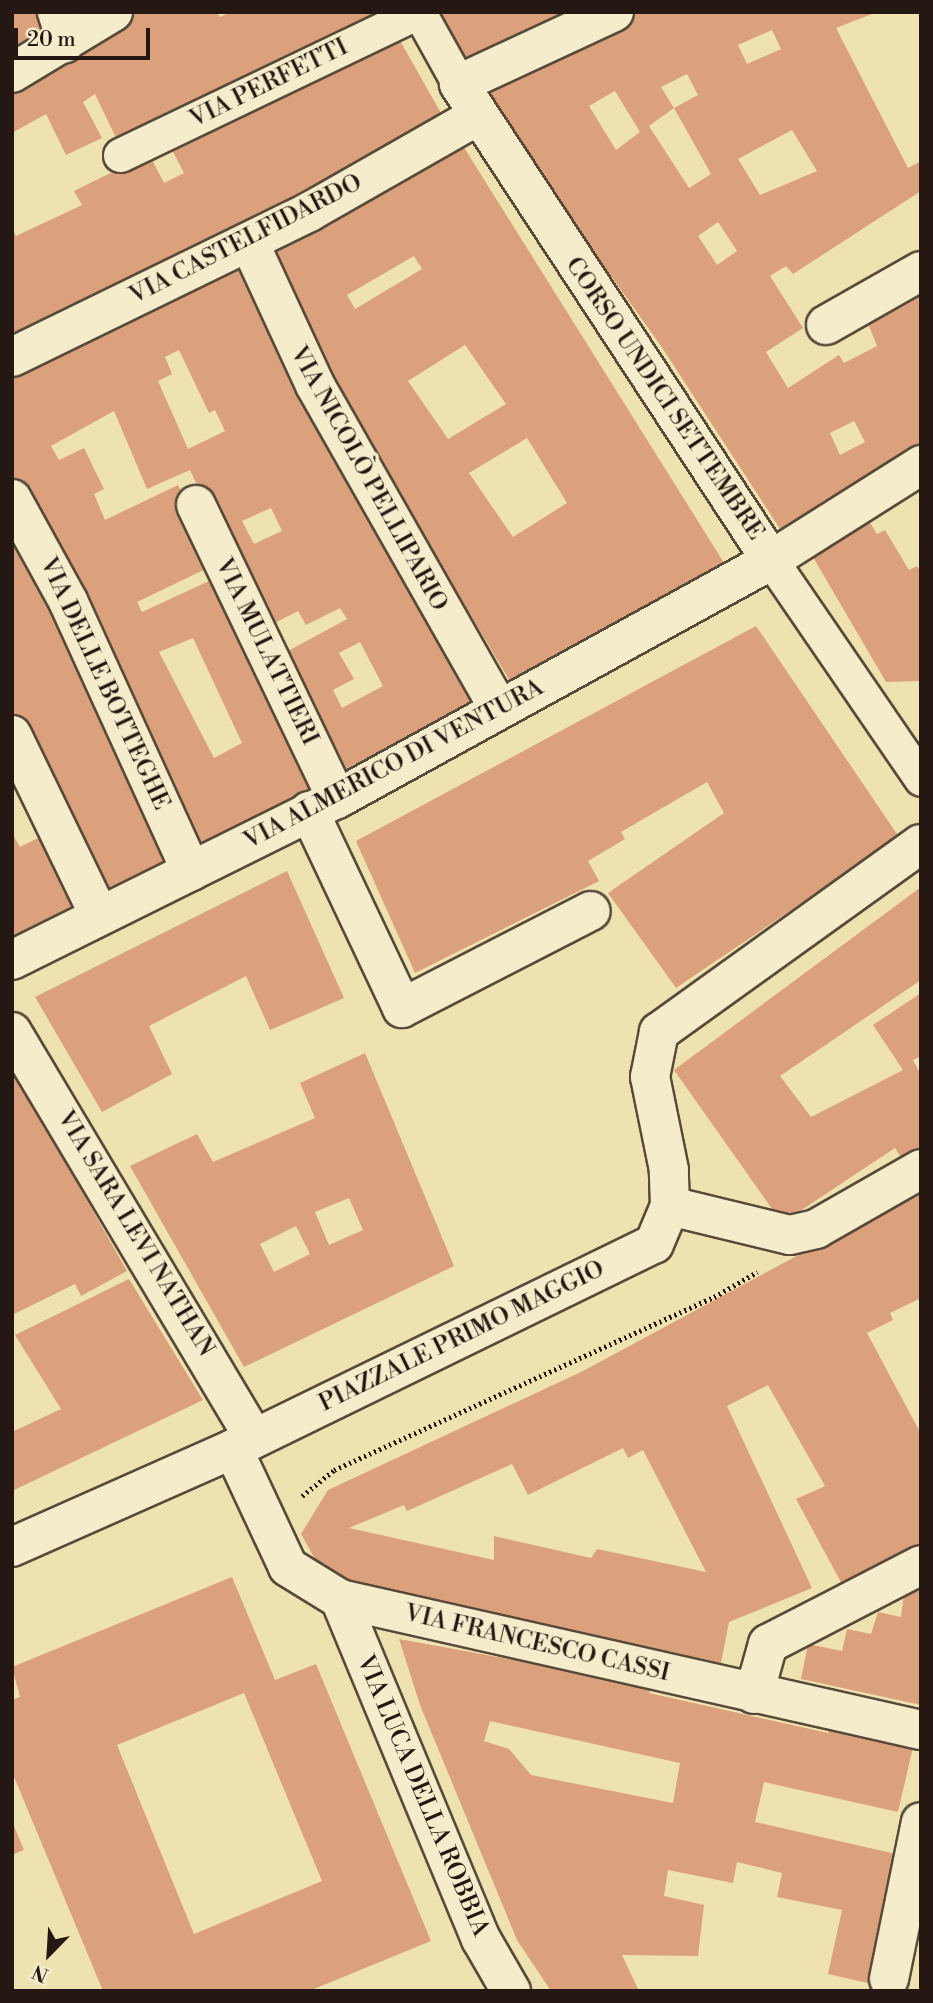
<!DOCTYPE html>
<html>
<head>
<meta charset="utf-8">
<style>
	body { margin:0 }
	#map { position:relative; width:933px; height:2003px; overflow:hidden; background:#efe2b1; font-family:"Libre Bodoni",serif }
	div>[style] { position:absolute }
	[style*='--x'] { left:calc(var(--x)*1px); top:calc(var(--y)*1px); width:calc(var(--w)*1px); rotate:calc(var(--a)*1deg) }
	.building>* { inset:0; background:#dba17d }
	.path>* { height:4.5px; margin-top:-2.25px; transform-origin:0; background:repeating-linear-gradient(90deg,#251711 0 2px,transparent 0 5.5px) }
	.roads { filter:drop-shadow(2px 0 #584a39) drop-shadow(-2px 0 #584a39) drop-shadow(0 2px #584a39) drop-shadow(0 -2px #584a39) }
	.pedestrian>* { height:33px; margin:-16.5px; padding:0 16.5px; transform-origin:16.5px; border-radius:16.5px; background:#f5eccc }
	.minor>* { height:38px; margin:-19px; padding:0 19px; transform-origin:19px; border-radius:19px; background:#f5eccc }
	span { translate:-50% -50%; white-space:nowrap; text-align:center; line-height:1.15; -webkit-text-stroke:7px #f5eccc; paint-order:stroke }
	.street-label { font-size:24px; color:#251711 }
	.frame { position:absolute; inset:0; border:14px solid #251711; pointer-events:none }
	.north { position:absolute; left:14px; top:1919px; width:70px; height:70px; -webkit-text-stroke:5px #f5eccc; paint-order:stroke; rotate:204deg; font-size:19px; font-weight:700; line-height:28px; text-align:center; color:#251711 }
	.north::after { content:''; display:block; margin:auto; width:24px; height:32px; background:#251711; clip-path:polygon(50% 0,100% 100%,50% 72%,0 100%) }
	.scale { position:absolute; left:14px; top:28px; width:136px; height:32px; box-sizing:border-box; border:4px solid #251711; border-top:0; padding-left:9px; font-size:21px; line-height:24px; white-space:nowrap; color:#251711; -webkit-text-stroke:5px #f5eccc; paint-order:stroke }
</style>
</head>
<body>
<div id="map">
	<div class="building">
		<div style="clip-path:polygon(12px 12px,41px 12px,56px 44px,12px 64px)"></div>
		<div style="clip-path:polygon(123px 12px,217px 12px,220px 17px,230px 12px,386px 12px,117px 140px,95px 94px,83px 102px,102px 138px,66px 155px,46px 114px,12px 133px,12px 85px)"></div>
		<div style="clip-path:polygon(429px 12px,581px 12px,460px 73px)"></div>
		<div style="clip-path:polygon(evenodd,634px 12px,877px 12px,836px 28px,908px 168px,921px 161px,921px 191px,793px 274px,786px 266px,770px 276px,803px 328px,766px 352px,788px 388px,839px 355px,844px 363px,877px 346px,865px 316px,921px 287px,921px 453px,784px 535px,661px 346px,519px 147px,482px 82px,634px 12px,772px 30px,781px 49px,747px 64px,738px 45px,772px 30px,634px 12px,687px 74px,698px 95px,674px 108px,711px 174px,689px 188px,649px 126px,674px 108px,661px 87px,687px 74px,634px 12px,615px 91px,640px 132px,616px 150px,589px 106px,615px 91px,634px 12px,792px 130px,817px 171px,760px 195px,738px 159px,792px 130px,634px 12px,718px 222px,737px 251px,717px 265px,698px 236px,718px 222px,634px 12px,854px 421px,865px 442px,840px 455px,830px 433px,854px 421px)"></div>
		<div style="clip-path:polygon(394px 30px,446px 122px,12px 345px,12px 229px,16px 236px,82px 205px,74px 191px,149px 154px,164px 183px,184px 173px,170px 146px)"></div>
		<div style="clip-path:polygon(evenodd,460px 141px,726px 566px,514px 688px,298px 324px,265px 246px,460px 141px,414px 256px,422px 269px,355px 309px,347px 295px,414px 256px,460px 141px,465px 345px,506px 404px,448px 439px,408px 381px,465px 345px,460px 141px,527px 438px,567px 503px,513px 537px,469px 473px,527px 438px)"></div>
		<div style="clip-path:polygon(evenodd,241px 260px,478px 704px,335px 774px,277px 657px,347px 619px,340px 608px,306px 625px,298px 611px,263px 629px,190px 470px,147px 489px,114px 411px,51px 446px,59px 460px,84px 448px,104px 489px,94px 494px,105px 520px,178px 485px,216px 564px,137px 602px,142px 612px,222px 575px,320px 786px,192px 851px,12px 481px,12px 369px,241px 260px,179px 350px,209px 413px,215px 410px,225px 431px,188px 449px,158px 381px,172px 374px,165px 357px,179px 350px,241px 260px,271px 508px,282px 531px,254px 544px,242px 521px,271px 508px,241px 260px,193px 638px,242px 743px,214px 758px,159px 652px,193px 638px,241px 260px,360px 642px,383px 686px,342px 708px,333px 690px,354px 679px,339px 653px,360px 642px)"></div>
		<div style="clip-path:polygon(12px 516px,176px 862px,97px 902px,12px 728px)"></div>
		<div style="clip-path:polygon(867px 518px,877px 534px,885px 530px,909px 570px,917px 566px,921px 572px,921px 681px,886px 682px,810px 552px)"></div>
		<div style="clip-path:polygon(756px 626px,899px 837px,676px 988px,608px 893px,724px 813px,707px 782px,621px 832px,625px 839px,588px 861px,599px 881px,415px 973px,356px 841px)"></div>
		<div style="clip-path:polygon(50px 832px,87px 906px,12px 945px,12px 833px,20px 847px)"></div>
		<div style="clip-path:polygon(287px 871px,344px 998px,270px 1030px,246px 976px,149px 1026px,172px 1074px,102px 1112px,35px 997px)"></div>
		<div style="clip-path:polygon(921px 887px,921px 980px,780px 1076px,811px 1117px,903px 1070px,873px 1025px,921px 993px,921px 1056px,913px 1060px,921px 1075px,921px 1148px,902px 1159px,895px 1148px,782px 1223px,674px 1070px)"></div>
		<div style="clip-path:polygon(evenodd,365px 1053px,454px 1266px,244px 1367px,130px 1166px,197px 1134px,213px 1162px,315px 1118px,300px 1083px,365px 1053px,349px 1198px,363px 1230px,329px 1245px,315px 1212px,349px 1198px,365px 1053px,296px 1226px,310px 1254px,274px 1272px,260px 1244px,296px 1226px)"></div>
		<div style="clip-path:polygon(12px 1068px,127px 1271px,81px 1296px,75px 1284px,12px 1315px)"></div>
		<div style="clip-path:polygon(evenodd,921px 1189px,921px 1298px,890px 1313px,893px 1320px,867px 1333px,921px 1434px,921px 1548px,843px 1586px,796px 1499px,825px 1486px,768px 1385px,727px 1406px,812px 1588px,729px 1622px,721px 1663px,360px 1584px,320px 1568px,301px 1534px,328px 1490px,583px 1371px,921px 1189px,623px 1448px,628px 1458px,643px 1450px,706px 1572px,597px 1549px,591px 1558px,494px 1536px,494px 1560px,349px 1528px,404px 1505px,407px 1511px,512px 1464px,528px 1495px,623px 1448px)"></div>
		<div style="clip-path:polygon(129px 1279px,203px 1400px,12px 1491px,12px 1432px,61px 1409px,15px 1335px)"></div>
		<div style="clip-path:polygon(evenodd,232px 1577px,275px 1680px,316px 1664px,431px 1941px,309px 1991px,103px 1991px,12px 1772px,12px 1700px,20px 1697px,12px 1667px,232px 1577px,244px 1693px,322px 1881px,194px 1934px,117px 1745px,244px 1693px)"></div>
		<div style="clip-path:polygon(921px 1585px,921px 1705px,801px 1679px,808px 1644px,842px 1651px,847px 1629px,871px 1634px,878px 1612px,901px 1617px,904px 1594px)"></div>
		<div style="clip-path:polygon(evenodd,399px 1639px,651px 1685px,649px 1693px,828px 1733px,830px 1725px,914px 1743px,898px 1812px,764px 1782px,755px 1822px,896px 1854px,868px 1983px,828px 1974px,842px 1910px,777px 1897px,782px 1873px,737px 1862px,733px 1883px,668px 1870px,664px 1896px,704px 1905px,698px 1956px,622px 1955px,639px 1991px,551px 1991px,517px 1940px,420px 1705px,399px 1639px,490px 1721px,680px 1763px,673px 1803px,531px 1775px,509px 1749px,484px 1741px,490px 1721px)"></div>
		<div style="clip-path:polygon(12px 1821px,24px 1850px,12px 1855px)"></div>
	</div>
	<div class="path">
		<div style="--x:302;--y:1496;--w:41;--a:-39.1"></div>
		<div style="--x:334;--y:1470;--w:418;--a:-24.5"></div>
		<div style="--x:714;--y:1297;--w:50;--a:-30.2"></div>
	</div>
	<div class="roads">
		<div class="pedestrian">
			<div style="--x:54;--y:12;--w:35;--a:72"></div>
			<div style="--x:419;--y:12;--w:82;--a:60.9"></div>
			<div style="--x:120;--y:155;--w:331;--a:-25.6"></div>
			<div style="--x:771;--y:560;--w:265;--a:55.6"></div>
		</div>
		<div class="minor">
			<div style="--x:614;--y:12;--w:171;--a:155.1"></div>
			<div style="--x:459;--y:84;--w:569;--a:56.76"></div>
			<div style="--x:12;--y:73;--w:118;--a:-31.1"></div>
			<div style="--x:249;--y:242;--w:157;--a:65.2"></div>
			<div style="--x:315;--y:385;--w:373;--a:60.4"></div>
			<div style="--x:826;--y:325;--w:109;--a:-29.6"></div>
			<div style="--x:12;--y:357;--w:331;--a:-26"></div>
			<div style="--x:309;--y:212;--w:193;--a:-29.7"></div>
			<div style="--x:12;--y:499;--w:116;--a:61.2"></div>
			<div style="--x:68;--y:601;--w:297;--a:65.5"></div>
			<div style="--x:196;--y:505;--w:326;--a:64.4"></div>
			<div style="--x:12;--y:735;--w:200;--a:64.2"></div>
			<div style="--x:309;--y:811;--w:218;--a:64.7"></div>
			<div style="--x:402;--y:1008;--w:212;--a:-27.2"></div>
			<div style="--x:12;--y:960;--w:363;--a:-26.4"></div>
			<div style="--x:337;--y:799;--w:495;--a:-28.8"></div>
			<div style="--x:771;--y:560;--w:178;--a:-32.3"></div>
			<div style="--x:12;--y:1032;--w:473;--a:59.2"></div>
			<div style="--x:670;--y:1206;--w:123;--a:13.6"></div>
			<div style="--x:790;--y:1235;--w:27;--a:-13"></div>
			<div style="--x:816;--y:1229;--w:121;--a:-29.7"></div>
			<div style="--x:233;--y:1449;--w:130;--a:65"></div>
			<div style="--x:288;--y:1567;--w:61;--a:31.6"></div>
			<div style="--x:340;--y:1599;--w:596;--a:12.71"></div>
			<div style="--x:12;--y:1547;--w:242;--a:-23.9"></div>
			<div style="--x:233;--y:1449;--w:468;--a:-26"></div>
			<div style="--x:654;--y:1244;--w:41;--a:-67.2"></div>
			<div style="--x:670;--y:1206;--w:36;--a:-92"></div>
			<div style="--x:669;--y:1170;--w:95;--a:-101.5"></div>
			<div style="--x:650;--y:1077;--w:46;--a:-78.7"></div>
			<div style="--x:659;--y:1032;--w:322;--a:-35.7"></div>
			<div style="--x:340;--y:1599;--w:368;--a:67.5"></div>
			<div style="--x:481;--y:1939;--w:60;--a:60"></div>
			<div style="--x:754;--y:1694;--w:52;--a:-74.4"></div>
			<div style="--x:768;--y:1644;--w:172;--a:-27.3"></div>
			<div style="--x:889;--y:1979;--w:160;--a:-78.5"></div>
		</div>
	</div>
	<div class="street-label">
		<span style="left:269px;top:84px;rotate:-26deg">VIA PERFETTI</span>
		<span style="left:246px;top:240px;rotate:-27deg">VIA CASTELFIDARDO</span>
		<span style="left:664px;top:399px;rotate:56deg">CORSO UNDICI SETTEMBRE</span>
		<span style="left:368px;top:479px;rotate:61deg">VIA NICOLÒ PELLIPARIO</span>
		<span style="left:266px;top:652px;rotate:64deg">VIA MULATTIERI</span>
		<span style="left:104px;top:684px;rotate:65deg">VIA DELLE BOTTEGHE</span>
		<span style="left:394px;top:765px;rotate:-28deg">VIA ALMERICO DI VENTURA</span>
		<span style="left:135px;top:1234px;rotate:59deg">VIA SARA LEVI NATHAN</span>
		<span style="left:462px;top:1337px;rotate:-26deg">PIAZZALE PRIMO MAGGIO</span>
		<span style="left:537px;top:1644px;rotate:13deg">VIA FRANCESCO CASSI</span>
		<span style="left:422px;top:1796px;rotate:67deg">VIA LUCA DELLA ROBBIA</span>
	</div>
	<div class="frame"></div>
	<div class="north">N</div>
	<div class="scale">20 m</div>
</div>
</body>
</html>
